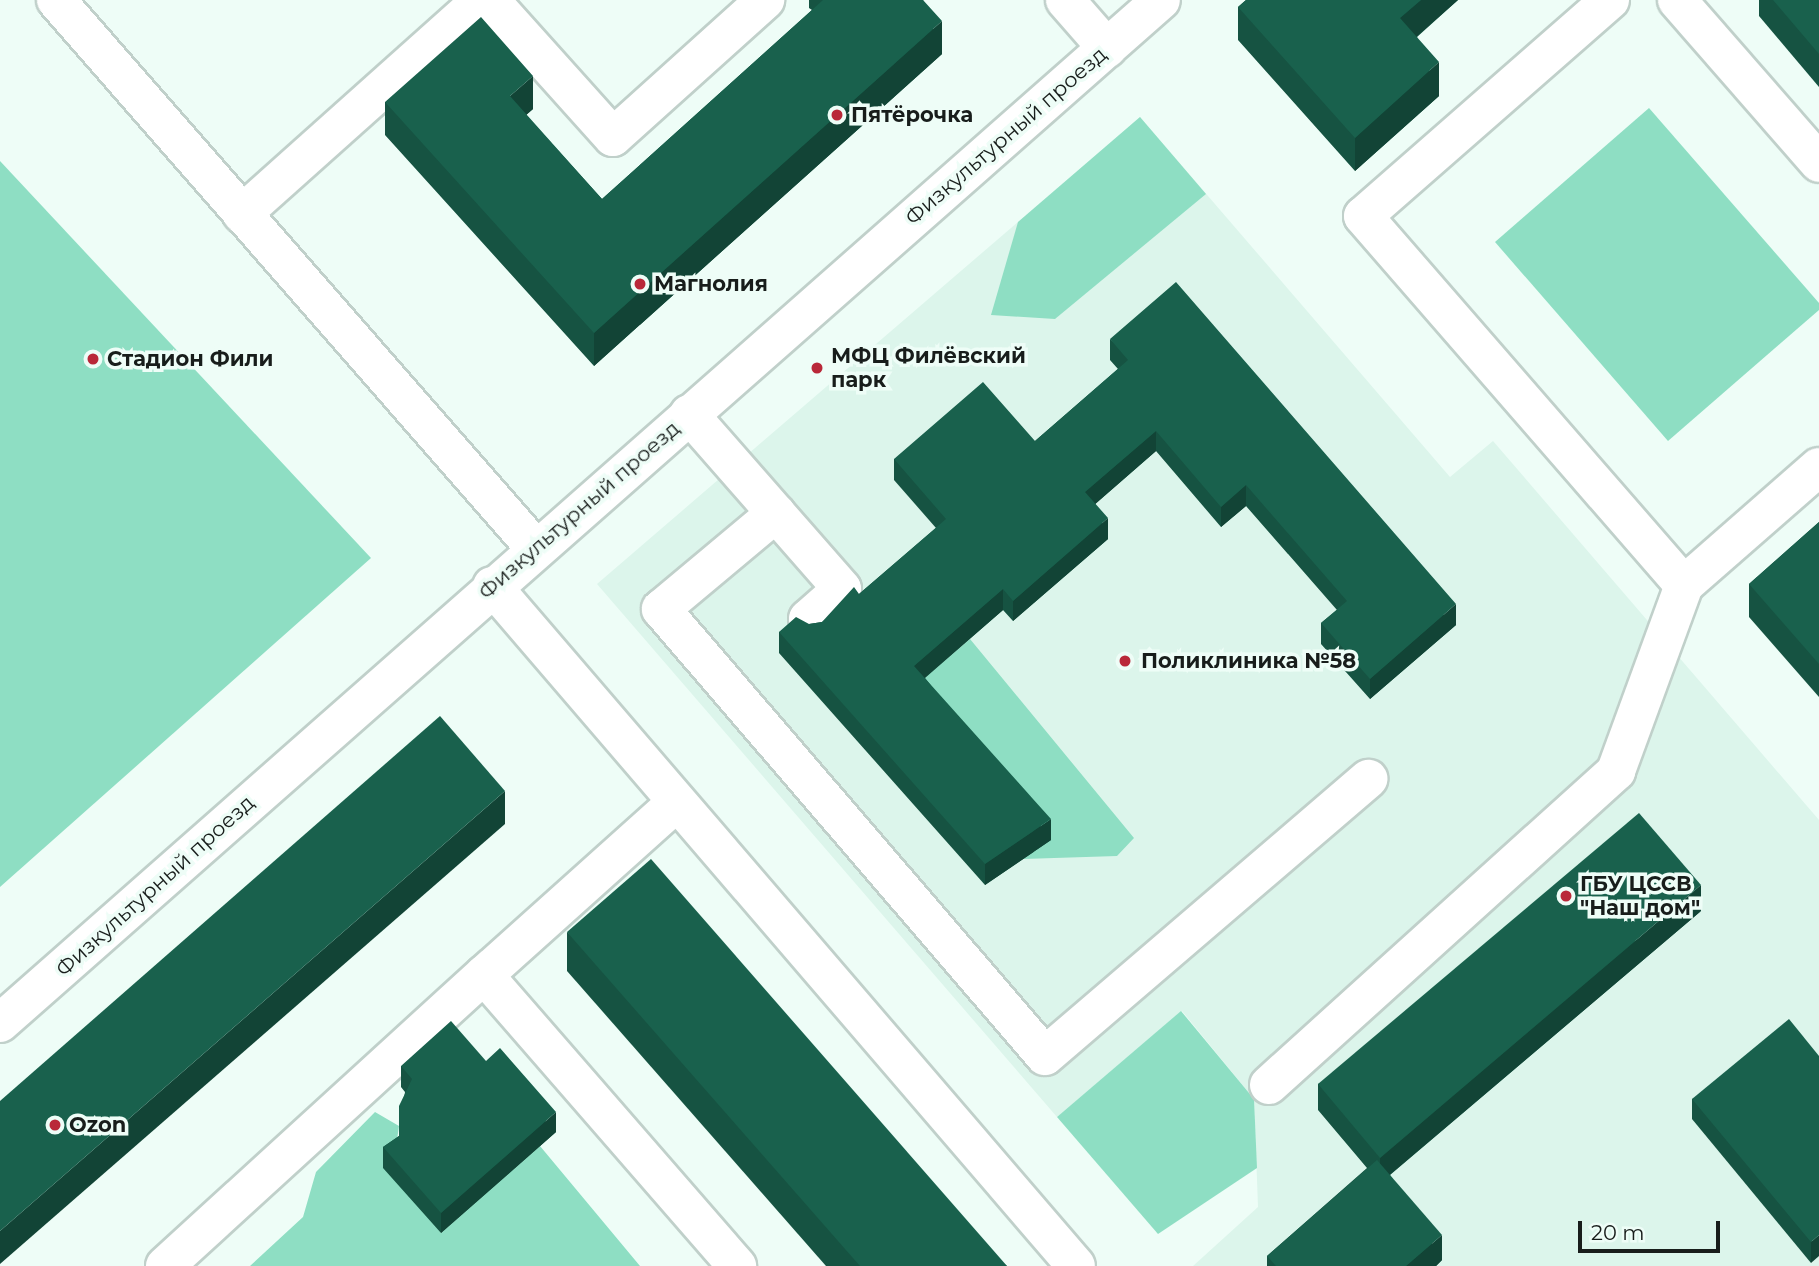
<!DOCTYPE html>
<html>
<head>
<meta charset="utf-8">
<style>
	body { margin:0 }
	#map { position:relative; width:1819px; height:1266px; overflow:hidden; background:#eefdf7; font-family:Montserrat,sans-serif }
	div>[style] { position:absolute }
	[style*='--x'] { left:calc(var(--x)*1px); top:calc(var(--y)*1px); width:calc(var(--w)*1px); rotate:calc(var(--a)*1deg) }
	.built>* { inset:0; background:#dcf5eb }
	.green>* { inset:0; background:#8edec3 }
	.roads { filter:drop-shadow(2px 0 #c0d0ca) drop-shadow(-2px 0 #c0d0ca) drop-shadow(0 2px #c0d0ca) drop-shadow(0 -2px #c0d0ca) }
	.minor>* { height:38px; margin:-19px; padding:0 19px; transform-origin:19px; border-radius:19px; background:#fff }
	.wall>* { inset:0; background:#165342 }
	.shaded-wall>* { inset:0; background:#124436 }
	.building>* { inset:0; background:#19614d }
	.dots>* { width:19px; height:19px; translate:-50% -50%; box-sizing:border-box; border:4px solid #eefdf7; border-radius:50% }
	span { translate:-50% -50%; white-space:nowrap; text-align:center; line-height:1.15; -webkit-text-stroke:7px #eefdf7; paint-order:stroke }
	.poi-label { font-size:21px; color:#181d1b; font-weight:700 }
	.left { translate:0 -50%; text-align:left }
	.street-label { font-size:21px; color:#181d1b }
	.scale { position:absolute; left:1578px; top:1221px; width:142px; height:32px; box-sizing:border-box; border:4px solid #181d1b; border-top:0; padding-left:9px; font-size:21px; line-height:24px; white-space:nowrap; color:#181d1b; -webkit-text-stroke:5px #eefdf7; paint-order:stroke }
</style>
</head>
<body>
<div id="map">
	<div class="built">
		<div style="clip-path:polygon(1140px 117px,1450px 477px,1493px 441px,1819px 820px,1819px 1266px,1193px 1266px,1258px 1207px,1254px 1099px,1182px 1011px,1057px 1117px,597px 584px)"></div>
	</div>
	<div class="green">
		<div style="clip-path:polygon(1649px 108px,1819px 303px,1819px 310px,1668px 441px,1495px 242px)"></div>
		<div style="clip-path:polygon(1140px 117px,1206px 194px,1055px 319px,991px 315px,1018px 222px)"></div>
		<div style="clip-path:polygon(0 161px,371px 558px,0 887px)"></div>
		<div style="clip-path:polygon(970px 639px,1134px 838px,1117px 856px,1023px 859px,1051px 839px,914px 687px)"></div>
		<div style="clip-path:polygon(1181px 1011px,1254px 1099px,1257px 1168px,1158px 1234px,1057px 1117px)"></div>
		<div style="clip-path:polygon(375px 1112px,399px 1126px,397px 1140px,441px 1233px,540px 1146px,640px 1266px,250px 1266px,303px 1217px,316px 1172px)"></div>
	</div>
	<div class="roads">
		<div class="minor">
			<div style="--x:56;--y:0;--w:728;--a:48.84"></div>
			<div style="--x:490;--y:0;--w:184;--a:48.1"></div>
			<div style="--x:613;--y:137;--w:205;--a:-42"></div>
			<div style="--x:1065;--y:0;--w:64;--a:48.8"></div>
			<div style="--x:1610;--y:0;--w:328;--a:138.8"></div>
			<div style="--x:1363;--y:216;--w:489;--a:49"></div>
			<div style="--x:1677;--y:0;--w:216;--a:48.9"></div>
			<div style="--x:242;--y:214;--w:321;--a:-41.8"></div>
			<div style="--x:689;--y:414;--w:232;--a:48.8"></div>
			<div style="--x:842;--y:589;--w:45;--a:138.6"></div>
			<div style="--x:808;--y:619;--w:6;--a:39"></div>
			<div style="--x:776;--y:513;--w:150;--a:140.1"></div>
			<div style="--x:661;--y:609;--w:589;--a:49.34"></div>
			<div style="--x:1045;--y:1056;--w:426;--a:-40.6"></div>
			<div style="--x:492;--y:586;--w:896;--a:49.34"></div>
			<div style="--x:484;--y:975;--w:259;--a:-41.9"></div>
			<div style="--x:0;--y:1023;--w:1547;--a:-41.38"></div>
			<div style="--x:1269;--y:1085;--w:468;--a:-42.1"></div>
			<div style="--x:1616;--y:771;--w:198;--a:-69.9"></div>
			<div style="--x:1684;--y:585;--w:179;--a:-41.2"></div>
			<div style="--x:165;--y:1266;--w:432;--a:-42.4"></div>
			<div style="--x:484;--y:975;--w:386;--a:49"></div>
		</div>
	</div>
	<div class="wall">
		<div style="clip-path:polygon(809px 0,923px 0,942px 54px,594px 366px,385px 135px,385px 102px,533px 109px,526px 115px,602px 199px,812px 10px,809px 8px)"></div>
		<div style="clip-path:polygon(1246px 0,1458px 0,1417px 37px,1439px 96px,1355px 171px,1238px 40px,1238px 7px)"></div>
		<div style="clip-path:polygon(1759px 0,1819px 0,1819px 87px,1759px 16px)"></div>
		<div style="clip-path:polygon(1110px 339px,1456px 625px,1370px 699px,1321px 644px,1321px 623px,1337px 610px,1246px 506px,1221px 527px,1156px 451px,1095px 504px,1108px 539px,1013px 621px,1003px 610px,925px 678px,1051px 840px,985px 885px,779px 653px,779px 632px,809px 624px,822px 622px,859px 594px,936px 528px,894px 480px,894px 459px,1035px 441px,1118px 369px,1110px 360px)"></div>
		<div style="clip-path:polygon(1819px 522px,1819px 697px,1749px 617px,1749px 584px)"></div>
		<div style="clip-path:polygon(1701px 911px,1390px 1175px,1442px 1260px,1436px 1266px,1267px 1266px,1267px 1256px,1367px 1168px,1318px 1110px,1318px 1084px)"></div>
		<div style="clip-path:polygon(567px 932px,1007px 1266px,826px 1266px,567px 971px)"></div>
		<div style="clip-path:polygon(1819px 1056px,1811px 1263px,1692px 1119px,1692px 1099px)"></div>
		<div style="clip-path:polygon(486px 1061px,556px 1132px,441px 1233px,383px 1168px,383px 1147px,399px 1136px,405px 1092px,401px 1087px,401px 1066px)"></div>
	</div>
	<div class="shaded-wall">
		<div style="clip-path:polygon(1421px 0,1458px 0,1400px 51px,1400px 18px)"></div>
		<div style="clip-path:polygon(942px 21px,942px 54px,594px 366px,594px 333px)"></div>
		<div style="clip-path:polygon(1439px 62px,1439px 96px,1355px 171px,1355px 138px)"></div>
		<div style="clip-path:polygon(533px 76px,533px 109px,510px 129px,510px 96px)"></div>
		<div style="clip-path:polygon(1156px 431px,1156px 451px,1085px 513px,1085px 492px)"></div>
		<div style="clip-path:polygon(1246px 485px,1246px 506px,1221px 527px,1221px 507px)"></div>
		<div style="clip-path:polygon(1108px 518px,1108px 539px,1013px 621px,1013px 601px)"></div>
		<div style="clip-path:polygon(1003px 589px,1003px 610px,914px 687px,914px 666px)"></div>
		<div style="clip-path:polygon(1456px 604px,1456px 625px,1370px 699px,1370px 679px)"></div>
		<div style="clip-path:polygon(505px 791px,505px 824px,0 1264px,0 1231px)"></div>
		<div style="clip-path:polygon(1051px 819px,1051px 840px,985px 885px,985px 864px)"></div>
		<div style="clip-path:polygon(1701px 885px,1701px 911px,1380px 1183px,1380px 1158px)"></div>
		<div style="clip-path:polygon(556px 1112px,556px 1132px,441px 1233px,441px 1213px)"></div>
		<div style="clip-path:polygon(1442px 1235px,1442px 1260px,1436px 1266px,1406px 1266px)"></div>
		<div style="clip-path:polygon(1819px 1235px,1819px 1256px,1811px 1263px,1811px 1242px)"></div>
	</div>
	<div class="building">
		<div style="clip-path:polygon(823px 0,923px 0,942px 21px,594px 333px,385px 102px,481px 17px,533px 76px,510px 96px,602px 199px)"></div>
		<div style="clip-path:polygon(1246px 0,1421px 0,1400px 18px,1439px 62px,1355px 138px,1238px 7px)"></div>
		<div style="clip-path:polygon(1773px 0,1819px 0,1819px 54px)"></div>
		<div style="clip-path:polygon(1176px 282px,1456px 604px,1370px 679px,1321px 623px,1347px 601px,1246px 485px,1221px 507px,1156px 431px,1085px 492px,1108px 518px,1013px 601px,1003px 589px,914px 666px,1051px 819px,985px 864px,779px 632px,796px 617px,809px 624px,822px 622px,854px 587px,859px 594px,946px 519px,894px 459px,983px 382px,1035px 441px,1128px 360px,1110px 339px)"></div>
		<div style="clip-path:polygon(1819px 522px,1819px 664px,1749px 584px)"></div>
		<div style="clip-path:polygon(440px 716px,505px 791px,0 1231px,0 1101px)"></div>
		<div style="clip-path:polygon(1639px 813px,1701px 885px,1380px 1158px,1318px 1084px)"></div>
		<div style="clip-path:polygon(651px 859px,1007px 1266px,860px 1266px,567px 932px)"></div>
		<div style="clip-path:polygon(1789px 1019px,1819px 1056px,1819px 1235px,1811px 1242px,1692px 1099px)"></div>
		<div style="clip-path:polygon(451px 1021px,486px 1061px,500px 1048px,556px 1112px,441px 1213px,383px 1147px,399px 1136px,399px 1106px,412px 1079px,401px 1066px)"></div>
		<div style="clip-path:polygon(1377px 1160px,1442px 1235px,1406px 1266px,1276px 1266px,1267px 1256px)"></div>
	</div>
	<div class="dots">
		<div style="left:837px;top:115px;background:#b92839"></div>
		<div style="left:640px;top:284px;background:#b92839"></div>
		<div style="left:93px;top:359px;background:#b92839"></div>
		<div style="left:817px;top:368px;background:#b92839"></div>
		<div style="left:1125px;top:661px;background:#b92839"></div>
		<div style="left:1566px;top:896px;background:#b92839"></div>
		<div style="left:55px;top:1125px;background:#b92839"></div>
	</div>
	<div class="poi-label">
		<span class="left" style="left:851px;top:115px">Пятёрочка</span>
		<span class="left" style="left:654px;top:284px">Магнолия</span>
		<span class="left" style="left:831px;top:368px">МФЦ Филёвский<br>парк</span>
		<span class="left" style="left:107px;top:359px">Стадион Фили</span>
		<span class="left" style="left:1141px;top:661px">Поликлиника №58</span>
		<span class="left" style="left:1580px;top:896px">ГБУ ЦССВ<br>"Наш дом"</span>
		<span class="left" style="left:69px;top:1125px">Ozon</span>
	</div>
	<div class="street-label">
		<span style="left:1006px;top:136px;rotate:-41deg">Физкультурный проезд</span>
		<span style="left:579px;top:510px;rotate:-41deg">Физкультурный проезд</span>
		<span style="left:155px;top:886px;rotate:-42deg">Физкультурный проезд</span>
	</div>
	<div class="scale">20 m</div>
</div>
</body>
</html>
